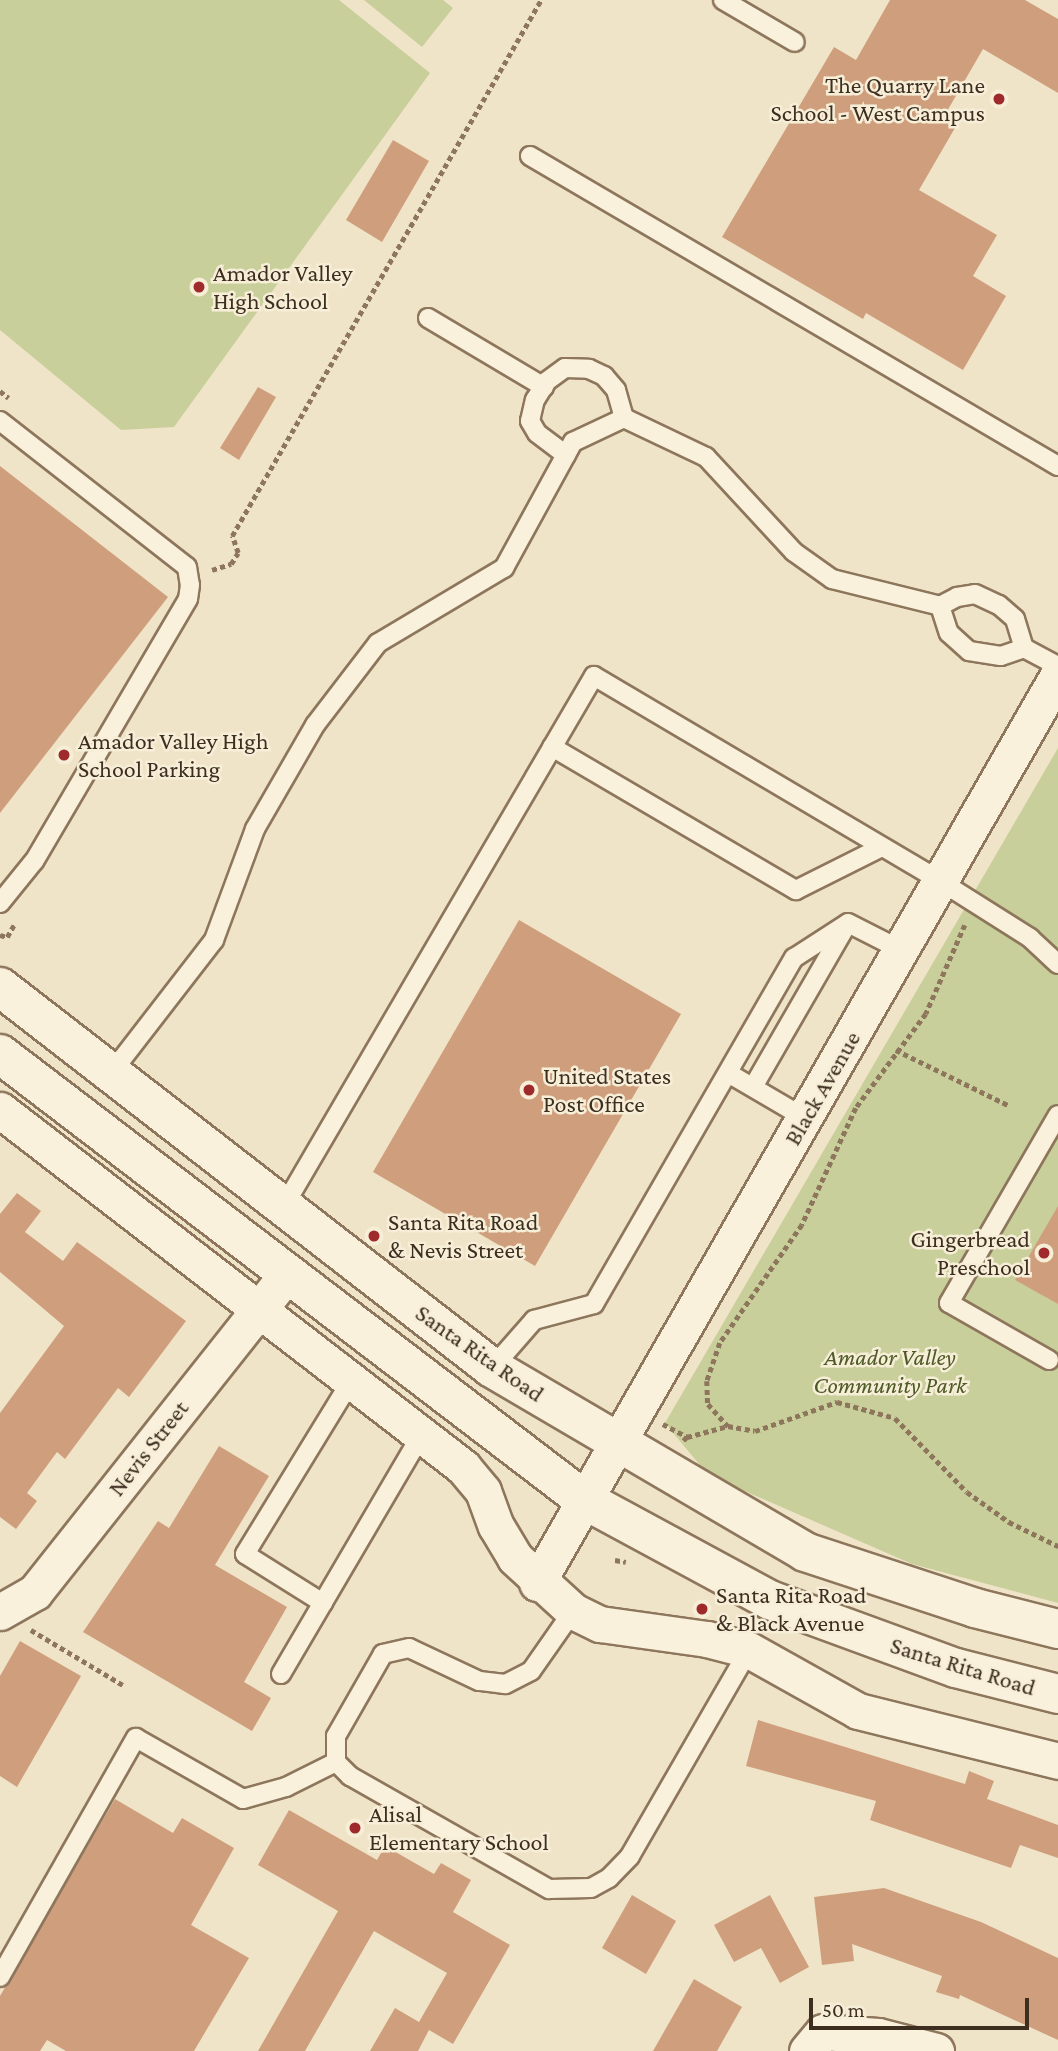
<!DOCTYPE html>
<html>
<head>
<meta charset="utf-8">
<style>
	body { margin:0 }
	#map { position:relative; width:1058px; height:2051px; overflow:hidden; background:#f0e4c8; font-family:"Crimson Pro",serif }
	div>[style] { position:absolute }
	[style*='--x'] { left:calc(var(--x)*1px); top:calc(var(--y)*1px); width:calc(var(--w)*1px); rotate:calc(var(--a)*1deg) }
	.green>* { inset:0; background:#c9cf9b }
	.building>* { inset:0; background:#cf9f7d }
	.path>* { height:4.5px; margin-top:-2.25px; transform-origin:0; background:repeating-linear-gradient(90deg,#8d765c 0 5px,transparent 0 8.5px) }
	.roads { filter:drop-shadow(2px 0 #8d765c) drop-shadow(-2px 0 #8d765c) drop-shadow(0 2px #8d765c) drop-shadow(0 -2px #8d765c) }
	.lane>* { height:18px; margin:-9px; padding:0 9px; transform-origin:9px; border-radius:9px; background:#faf1dc }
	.street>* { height:35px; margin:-17.5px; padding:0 17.5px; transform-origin:17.5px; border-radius:17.5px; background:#faf1dc }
	.secondary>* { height:38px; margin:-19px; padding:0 19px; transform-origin:19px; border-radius:19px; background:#faf1dc }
	.dots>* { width:19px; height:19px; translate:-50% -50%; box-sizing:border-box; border:4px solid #f7eed8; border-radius:50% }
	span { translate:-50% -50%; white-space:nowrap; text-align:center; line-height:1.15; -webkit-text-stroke:5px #f7eed8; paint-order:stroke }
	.poi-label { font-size:24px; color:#3d2e20 }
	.right { translate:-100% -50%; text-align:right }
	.left { translate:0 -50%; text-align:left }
	.street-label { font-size:24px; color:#3d2e20 }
	.park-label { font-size:24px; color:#4d5a26; font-style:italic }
	.scale { position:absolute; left:809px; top:1998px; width:220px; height:32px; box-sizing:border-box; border:4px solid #3d2e20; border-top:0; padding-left:9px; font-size:21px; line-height:24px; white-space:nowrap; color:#3d2e20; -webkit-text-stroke:5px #f7eed8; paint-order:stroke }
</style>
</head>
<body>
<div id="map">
	<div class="green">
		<div style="clip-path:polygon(0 0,339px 0,430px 73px,174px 427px,121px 430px,0 330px)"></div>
		<div style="clip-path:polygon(364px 0,443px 0,453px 8px,422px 47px)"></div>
		<div style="clip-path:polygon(1058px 748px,1058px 1603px,912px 1564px,708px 1475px,665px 1423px)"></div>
	</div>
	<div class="building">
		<div style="clip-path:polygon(890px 0,1025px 0,1058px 19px,1058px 93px,983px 49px,946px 113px,959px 121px,919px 190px,997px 235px,973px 276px,1006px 296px,963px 370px,866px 313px,863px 319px,722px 237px,834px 47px,856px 60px)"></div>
		<div style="clip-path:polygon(393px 140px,429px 161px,382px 242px,346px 220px)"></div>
		<div style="clip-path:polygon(258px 387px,276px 397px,239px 460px,220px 448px)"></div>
		<div style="clip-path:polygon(0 466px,168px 597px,0 813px)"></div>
		<div style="clip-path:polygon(519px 920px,681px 1014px,535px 1266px,373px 1172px)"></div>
		<div style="clip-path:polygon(17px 1193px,41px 1211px,25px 1232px,63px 1261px,77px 1242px,186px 1321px,129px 1397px,118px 1388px,65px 1459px,57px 1452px,27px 1493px,37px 1501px,16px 1529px,0 1517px,0 1413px,64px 1326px,0 1272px,0 1214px)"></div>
		<div style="clip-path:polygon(1058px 1206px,1058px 1304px,1015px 1280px)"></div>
		<div style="clip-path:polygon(219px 1446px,269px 1476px,215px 1565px,287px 1607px,244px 1682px,271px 1698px,252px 1731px,83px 1632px,158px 1521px,169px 1528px)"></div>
		<div style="clip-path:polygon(20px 1641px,81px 1676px,17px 1787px,0 1776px,0 1676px)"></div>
		<div style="clip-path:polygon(758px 1720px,965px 1784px,969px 1771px,994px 1781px,987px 1799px,1058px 1825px,1058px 1858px,1020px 1845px,1011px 1868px,870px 1820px,876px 1801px,746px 1766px)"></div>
		<div style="clip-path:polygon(115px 1799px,173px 1833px,182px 1818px,234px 1848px,191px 1925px,249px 1958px,194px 2051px,66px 2051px,47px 2040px,40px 2051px,0 2051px,0 1996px)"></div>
		<div style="clip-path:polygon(289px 1810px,377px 1860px,385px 1846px,434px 1874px,441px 1863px,471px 1880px,453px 1912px,510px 1945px,453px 2044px,429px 2030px,418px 2051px,370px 2051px,395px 2008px,419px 2022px,447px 1973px,374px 1931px,305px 2051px,258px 2051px,338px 1911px,258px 1865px)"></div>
		<div style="clip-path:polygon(884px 1888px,981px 1922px,1058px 1958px,1058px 2040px,960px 1995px,959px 1999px,936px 1992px,942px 1976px,852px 1944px,854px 1961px,822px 1965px,814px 1897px)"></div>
		<div style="clip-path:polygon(632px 1895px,676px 1921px,646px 1974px,602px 1948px)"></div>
		<div style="clip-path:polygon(770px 1895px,809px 1967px,780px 1983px,761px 1948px,734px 1962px,714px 1925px)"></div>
		<div style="clip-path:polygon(694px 1979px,742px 2007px,717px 2051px,653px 2051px)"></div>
	</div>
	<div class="path">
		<div style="--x:0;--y:391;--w:11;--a:38"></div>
		<div style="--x:212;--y:570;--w:20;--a:-18"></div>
		<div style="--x:231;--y:564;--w:13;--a:-58"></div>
		<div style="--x:238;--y:553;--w:18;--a:-109"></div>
		<div style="--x:232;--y:536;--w:619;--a:-60.04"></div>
		<div style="--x:965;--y:925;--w:97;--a:113.7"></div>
		<div style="--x:926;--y:1014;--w:117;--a:126.7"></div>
		<div style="--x:856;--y:1108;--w:129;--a:114.8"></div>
		<div style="--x:802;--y:1225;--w:144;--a:124.8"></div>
		<div style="--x:720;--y:1343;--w:40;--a:108.9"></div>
		<div style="--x:707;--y:1381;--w:23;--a:88"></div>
		<div style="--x:708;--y:1404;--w:30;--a:48"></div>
		<div style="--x:728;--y:1426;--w:27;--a:10"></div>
		<div style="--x:755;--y:1431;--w:87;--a:-19.5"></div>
		<div style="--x:837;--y:1402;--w:60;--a:15.4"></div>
		<div style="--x:895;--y:1418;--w:103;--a:45.8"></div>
		<div style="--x:967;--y:1492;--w:52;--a:35.5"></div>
		<div style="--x:1009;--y:1522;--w:55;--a:26.1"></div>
		<div style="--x:0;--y:935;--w:7;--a:16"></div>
		<div style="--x:7;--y:937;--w:16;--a:-60"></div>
		<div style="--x:896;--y:1050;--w:127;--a:26.2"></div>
		<div style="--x:663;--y:1424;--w:27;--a:28"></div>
		<div style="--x:687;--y:1437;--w:6;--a:129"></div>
		<div style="--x:687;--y:1437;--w:42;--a:-15"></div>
		<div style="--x:615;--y:1560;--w:11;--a:10"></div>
		<div style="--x:31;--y:1630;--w:107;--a:30.9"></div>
	</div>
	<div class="roads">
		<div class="lane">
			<div style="--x:723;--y:0;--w:83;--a:30.3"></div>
			<div style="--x:530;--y:156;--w:612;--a:30.42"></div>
			<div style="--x:428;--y:318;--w:135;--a:30.7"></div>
			<div style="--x:0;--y:421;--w:237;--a:38"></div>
			<div style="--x:187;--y:567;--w:18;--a:81"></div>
			<div style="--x:190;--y:585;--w:14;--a:98"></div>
			<div style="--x:188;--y:599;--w:304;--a:120.4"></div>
			<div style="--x:34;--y:861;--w:54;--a:129"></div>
			<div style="--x:566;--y:455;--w:36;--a:-143"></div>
			<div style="--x:537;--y:433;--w:14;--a:-120"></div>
			<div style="--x:530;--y:421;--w:22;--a:-77"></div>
			<div style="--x:535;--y:400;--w:22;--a:-58"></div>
			<div style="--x:547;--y:381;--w:22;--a:-36"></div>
			<div style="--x:565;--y:368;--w:24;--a:2"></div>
			<div style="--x:589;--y:369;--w:17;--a:25"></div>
			<div style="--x:604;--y:376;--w:18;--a:49"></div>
			<div style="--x:616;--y:390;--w:29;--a:74"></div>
			<div style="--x:940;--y:606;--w:28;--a:72"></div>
			<div style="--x:949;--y:633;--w:27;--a:42"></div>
			<div style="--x:969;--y:651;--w:32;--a:9"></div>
			<div style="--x:1001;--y:656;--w:24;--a:-19"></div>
			<div style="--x:552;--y:747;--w:283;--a:30.4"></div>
			<div style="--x:796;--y:890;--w:96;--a:-26.6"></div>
			<div style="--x:112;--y:1072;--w:167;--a:-52.3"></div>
			<div style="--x:214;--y:940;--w:118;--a:-69.7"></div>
			<div style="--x:255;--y:829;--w:120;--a:-60"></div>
			<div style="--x:315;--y:725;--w:103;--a:-52.5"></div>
			<div style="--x:378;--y:643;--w:147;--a:-30.8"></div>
			<div style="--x:504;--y:568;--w:144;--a:-61.3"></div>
			<div style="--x:573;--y:442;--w:56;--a:-25.2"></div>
			<div style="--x:624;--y:418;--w:91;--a:25.4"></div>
			<div style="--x:706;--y:457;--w:129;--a:47.2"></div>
			<div style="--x:794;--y:552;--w:47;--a:35.4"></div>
			<div style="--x:832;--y:579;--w:111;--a:14"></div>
			<div style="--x:940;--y:606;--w:19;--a:-28"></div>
			<div style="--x:957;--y:597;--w:18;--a:-9"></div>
			<div style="--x:975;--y:594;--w:26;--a:25"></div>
			<div style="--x:999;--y:605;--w:21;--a:41"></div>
			<div style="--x:1015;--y:619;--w:30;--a:73"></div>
			<div style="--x:1024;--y:648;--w:38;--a:28"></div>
			<div style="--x:728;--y:1073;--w:89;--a:30.3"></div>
			<div style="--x:753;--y:1087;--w:186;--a:-60"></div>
			<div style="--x:284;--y:1206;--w:614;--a:-59.68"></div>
			<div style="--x:594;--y:676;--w:402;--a:30.6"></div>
			<div style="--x:940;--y:881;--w:107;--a:32.3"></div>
			<div style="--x:1030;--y:938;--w:38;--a:43"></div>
			<div style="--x:1049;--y:1360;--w:115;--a:-150.3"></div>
			<div style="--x:949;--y:1303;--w:217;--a:-59.9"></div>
			<div style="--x:492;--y:1368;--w:64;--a:-48.8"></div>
			<div style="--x:534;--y:1320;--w:62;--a:-14.9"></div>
			<div style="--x:594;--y:1304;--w:400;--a:-60"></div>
			<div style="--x:794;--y:958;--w:64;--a:-32.9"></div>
			<div style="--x:848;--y:923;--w:59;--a:27"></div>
			<div style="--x:323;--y:1603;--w:92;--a:-147.9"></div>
			<div style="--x:245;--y:1554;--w:203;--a:-58.5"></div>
			<div style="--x:573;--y:1611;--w:73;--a:125"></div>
			<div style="--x:531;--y:1671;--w:29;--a:153"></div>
			<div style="--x:505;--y:1684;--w:26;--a:-173"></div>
			<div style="--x:479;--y:1681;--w:77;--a:-154.8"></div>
			<div style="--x:409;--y:1648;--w:27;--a:167"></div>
			<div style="--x:383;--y:1654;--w:95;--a:119.8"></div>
			<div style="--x:336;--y:1736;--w:26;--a:90"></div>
			<div style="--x:336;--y:1762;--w:20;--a:45"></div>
			<div style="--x:350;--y:1776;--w:229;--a:29.6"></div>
			<div style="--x:549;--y:1889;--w:42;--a:-1.4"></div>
			<div style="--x:591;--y:1888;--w:21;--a:-29"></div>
			<div style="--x:609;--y:1878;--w:30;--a:-46"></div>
			<div style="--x:630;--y:1856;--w:238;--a:-60"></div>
			<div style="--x:281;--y:1674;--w:277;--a:-59.6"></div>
			<div style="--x:0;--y:1977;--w:275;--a:-60.4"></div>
			<div style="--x:136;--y:1738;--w:123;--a:29.7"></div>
			<div style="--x:243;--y:1799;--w:45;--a:-15.6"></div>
			<div style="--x:286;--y:1787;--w:56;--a:-26.6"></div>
		</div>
		<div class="street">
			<div style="--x:0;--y:1110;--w:585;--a:37.63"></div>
			<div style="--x:463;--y:1467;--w:31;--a:50"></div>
			<div style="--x:483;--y:1491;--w:37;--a:70"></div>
			<div style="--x:496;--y:1526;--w:37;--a:59"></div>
			<div style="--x:515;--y:1558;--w:79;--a:42.4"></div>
			<div style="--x:573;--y:1611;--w:30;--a:26"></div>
			<div style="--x:600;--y:1624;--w:108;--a:8"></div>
			<div style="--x:707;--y:1639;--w:43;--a:14.7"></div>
			<div style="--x:749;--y:1650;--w:125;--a:29.2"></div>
			<div style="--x:858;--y:1711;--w:206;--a:14"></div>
			<div style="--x:537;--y:1583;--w:1047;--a:-60.15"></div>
			<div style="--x:0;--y:1612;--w:40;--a:-29.7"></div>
			<div style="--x:35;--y:1592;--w:406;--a:-51.6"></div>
			<div style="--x:807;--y:2051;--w:25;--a:-50"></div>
			<div style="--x:823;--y:2032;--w:55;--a:4.2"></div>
			<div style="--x:878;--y:2036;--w:60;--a:14.5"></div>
		</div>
		<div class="secondary">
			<div style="--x:0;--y:987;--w:622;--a:37.75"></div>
			<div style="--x:492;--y:1368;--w:363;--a:30.4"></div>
			<div style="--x:805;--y:1552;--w:179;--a:18.2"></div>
			<div style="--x:975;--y:1608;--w:86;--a:14.2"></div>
			<div style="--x:0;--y:1054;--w:733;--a:37.35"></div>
			<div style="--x:583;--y:1499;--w:213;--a:28.4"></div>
			<div style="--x:770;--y:1600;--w:198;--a:20.1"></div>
			<div style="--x:956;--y:1668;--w:105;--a:14.3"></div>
		</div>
	</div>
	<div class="dots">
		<div style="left:999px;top:99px;background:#9e2a2b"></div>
		<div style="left:199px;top:287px;background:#9e2a2b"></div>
		<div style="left:64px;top:755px;background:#9e2a2b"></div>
		<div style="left:529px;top:1090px;background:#9e2a2b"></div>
		<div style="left:374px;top:1236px;background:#9e2a2b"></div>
		<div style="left:1044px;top:1253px;background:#9e2a2b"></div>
		<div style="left:702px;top:1609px;background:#9e2a2b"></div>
		<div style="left:355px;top:1828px;background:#9e2a2b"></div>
	</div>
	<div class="poi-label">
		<span class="right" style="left:985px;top:99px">The Quarry Lane<br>School - West Campus</span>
		<span class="left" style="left:213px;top:287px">Amador Valley<br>High School</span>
		<span class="left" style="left:78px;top:755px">Amador Valley High<br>School Parking</span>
		<span class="left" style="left:543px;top:1090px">United States<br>Post Office</span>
		<span class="left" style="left:388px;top:1236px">Santa Rita Road<br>&amp; Nevis Street</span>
		<span class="right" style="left:1030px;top:1253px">Gingerbread<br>Preschool</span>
		<span class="left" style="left:716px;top:1609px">Santa Rita Road<br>&amp; Black Avenue</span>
		<span class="left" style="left:369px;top:1828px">Alisal<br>Elementary School</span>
	</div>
	<div class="street-label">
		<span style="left:822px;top:1088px;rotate:-60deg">Black Avenue</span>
		<span style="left:480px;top:1353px;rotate:35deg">Santa Rita Road</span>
		<span style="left:148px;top:1448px;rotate:-52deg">Nevis Street</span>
		<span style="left:963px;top:1666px;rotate:17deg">Santa Rita Road</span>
	</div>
	<div class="park-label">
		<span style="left:890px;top:1371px">Amador Valley<br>Community Park</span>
	</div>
	<div class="scale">50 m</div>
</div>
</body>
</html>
